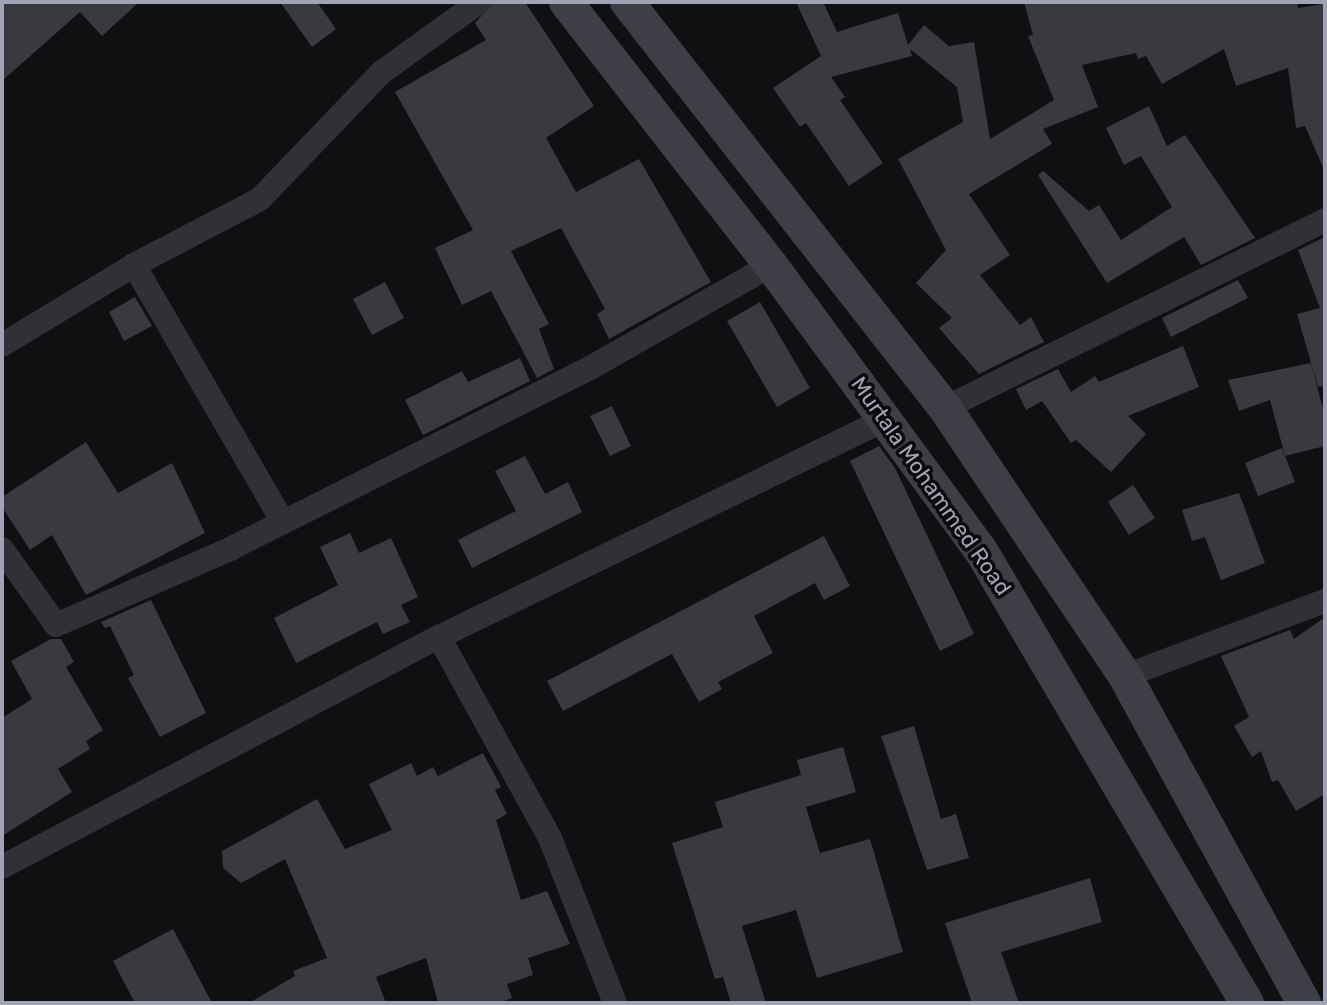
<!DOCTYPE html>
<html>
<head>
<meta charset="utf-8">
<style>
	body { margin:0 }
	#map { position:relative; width:1327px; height:1005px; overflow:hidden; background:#100f11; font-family:Rubik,sans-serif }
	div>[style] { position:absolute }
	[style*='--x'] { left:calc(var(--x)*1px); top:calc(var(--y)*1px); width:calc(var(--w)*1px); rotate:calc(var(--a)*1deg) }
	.building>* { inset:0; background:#39393f }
	.street>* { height:24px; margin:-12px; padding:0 12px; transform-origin:12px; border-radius:12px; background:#303036 }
	.secondary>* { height:34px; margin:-17px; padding:0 17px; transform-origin:17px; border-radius:17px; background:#3e3f46 }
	span { translate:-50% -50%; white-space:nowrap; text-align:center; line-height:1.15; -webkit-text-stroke:7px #0b0a0c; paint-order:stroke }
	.street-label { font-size:22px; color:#9fa3b3 }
	.frame { position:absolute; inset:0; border:4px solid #9fa3b3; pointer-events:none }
</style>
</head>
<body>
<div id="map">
	<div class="building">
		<div style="clip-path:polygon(2px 2px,139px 2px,102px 36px,80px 12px,2px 81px)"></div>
		<div style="clip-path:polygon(280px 2px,317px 2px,336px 29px,312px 47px)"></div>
		<div style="clip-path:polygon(494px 2px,525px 2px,594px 106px,546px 138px,576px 192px,639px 159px,711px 282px,609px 339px,597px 314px,605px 309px,561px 228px,511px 251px,549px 324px,539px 329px,554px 369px,537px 378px,491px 291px,462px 305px,435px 248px,473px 230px,395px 92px,486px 40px,475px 23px)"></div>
		<div style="clip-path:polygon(796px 2px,823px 2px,837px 32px,898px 13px,908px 45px,924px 25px,949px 46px,974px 42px,990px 139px,1054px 100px,1028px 36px,1033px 35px,1024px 2px,1297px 2px,1298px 8px,1323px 4px,1325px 172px,1305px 126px,1296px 128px,1288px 68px,1236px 86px,1224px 49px,1162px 84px,1146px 56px,1138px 59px,1136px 53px,1082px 65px,1098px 107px,1043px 129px,1052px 144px,969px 194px,1010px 255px,980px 275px,1020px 325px,1031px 317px,1044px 342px,979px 374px,939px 328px,952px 318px,916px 283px,946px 250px,898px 159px,963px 122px,957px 87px,910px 49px,912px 56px,831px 77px,845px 97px,840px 100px,883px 163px,849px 186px,806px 123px,800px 127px,773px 88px,821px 56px)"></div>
		<div style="clip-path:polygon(1149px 106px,1167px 146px,1185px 135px,1255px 238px,1201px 265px,1184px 237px,1107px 283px,1038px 175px,1043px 171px,1089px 211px,1099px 205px,1121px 240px,1172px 207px,1141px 156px,1124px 165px,1106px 128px)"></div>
		<div style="clip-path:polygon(1325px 237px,1325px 386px,1318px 387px,1297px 314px,1320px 308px,1298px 250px)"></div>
		<div style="clip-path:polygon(1238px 280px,1248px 298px,1171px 337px,1162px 318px)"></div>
		<div style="clip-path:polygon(385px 282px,404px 318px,372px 335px,353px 299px)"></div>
		<div style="clip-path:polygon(135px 297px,152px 326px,124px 341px,109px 312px)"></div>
		<div style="clip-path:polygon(760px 302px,810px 388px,777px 407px,727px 321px)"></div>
		<div style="clip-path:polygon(1183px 346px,1199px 387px,1128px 416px,1146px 434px,1111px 472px,1076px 440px,1071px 443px,1042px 401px,1026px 410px,1016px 389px,1058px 369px,1071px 392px,1095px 376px,1099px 382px)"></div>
		<div style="clip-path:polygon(520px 358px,530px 381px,423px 435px,405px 400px,462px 371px,468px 382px)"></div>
		<div style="clip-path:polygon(1311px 363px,1325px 417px,1325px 446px,1285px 456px,1270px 400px,1239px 411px,1228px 380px)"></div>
		<div style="clip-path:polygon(612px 406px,631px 446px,610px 456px,590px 416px)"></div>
		<div style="clip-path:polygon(86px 442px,118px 493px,172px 463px,205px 533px,86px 595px,52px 535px,30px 550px,2px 507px,2px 497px)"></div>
		<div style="clip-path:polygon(879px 446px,895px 468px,974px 634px,940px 651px,850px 461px)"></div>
		<div style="clip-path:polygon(1282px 448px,1295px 482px,1258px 496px,1245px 463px)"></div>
		<div style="clip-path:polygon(525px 456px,545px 494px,568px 482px,582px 512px,472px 568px,458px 540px,516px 511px,495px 471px)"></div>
		<div style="clip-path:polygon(1133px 485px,1155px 518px,1129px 535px,1108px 502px)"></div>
		<div style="clip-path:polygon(1239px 493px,1265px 563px,1221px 580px,1205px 537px,1192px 541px,1182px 510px)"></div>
		<div style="clip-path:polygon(350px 533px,359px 553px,391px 538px,418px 597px,401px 605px,410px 622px,383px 634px,377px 622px,296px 663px,274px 618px,338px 585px,320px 547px)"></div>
		<div style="clip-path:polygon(824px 536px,850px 586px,824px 600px,815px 583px,754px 616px,773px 653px,718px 682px,722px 689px,699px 702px,672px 654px,563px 711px,547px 681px)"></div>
		<div style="clip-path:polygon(151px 600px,206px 713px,160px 737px,128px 678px,134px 675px,110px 626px,105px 628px,101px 622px)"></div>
		<div style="clip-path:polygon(1325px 617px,1325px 794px,1296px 811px,1278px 780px,1272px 782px,1261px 751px,1252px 757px,1234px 726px,1249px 717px,1221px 656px,1290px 630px,1294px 639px)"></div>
		<div style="clip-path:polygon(51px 639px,61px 639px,74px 662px,66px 667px,103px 730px,86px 741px,90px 749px,58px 769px,72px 792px,2px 836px,2px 718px,32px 699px,11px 661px)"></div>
		<div style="clip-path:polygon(914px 726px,941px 819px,956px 814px,969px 858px,927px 870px,881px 736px)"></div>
		<div style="clip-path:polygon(843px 747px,856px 792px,806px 807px,820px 853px,870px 839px,903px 952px,817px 978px,796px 910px,742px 926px,766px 1003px,731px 1003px,723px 977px,715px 979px,672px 843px,723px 827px,715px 802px,801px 775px,797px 760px)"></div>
		<div style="clip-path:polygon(483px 753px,501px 787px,495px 790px,507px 814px,496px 820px,521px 900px,547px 891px,570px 944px,528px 958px,533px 975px,507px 984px,512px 998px,498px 1003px,438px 1003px,426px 958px,376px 977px,386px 1003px,249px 1003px,295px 976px,293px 971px,327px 958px,285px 859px,241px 883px,223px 868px,222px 851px,317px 799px,345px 849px,392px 830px,369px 784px,411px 763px,417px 776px,433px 767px,438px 776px)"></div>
		<div style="clip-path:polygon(1090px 878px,1102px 922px,1001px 952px,1019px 1003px,972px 1003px,945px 923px)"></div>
		<div style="clip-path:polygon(173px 929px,212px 1003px,135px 1003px,113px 961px)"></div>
	</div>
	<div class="street">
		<div style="--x:134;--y:265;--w:297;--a:59.9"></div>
		<div style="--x:2;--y:345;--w:154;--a:-31.2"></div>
		<div style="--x:134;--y:265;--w:142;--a:-27.6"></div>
		<div style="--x:260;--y:199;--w:176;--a:-46.2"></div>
		<div style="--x:382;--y:72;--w:120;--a:-35.8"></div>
		<div style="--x:945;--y:408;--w:424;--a:-26.3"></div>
		<div style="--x:2;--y:549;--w:93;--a:54.6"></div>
		<div style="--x:56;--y:625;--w:192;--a:-23.6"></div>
		<div style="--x:232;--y:548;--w:401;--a:-26.7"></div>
		<div style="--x:590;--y:368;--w:208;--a:-29.6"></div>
		<div style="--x:439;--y:637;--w:230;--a:61.1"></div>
		<div style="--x:550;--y:838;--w:177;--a:68.5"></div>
		<div style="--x:1125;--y:676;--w:214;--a:-20.6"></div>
		<div style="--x:2;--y:867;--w:494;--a:-27.8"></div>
		<div style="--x:439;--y:637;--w:497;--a:-26"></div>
	</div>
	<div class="secondary">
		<div style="--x:566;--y:2;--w:333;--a:52.1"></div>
		<div style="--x:771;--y:265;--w:353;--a:53.7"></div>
		<div style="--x:980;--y:549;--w:527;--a:59.54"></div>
		<div style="--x:627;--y:2;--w:516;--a:51.93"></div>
		<div style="--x:945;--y:408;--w:323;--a:56.1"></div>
		<div style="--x:1125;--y:676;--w:373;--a:61.3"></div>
	</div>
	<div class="street-label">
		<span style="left:931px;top:486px;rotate:55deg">Murtala Mohammed Road</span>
	</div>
	<div class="frame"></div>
</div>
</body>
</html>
